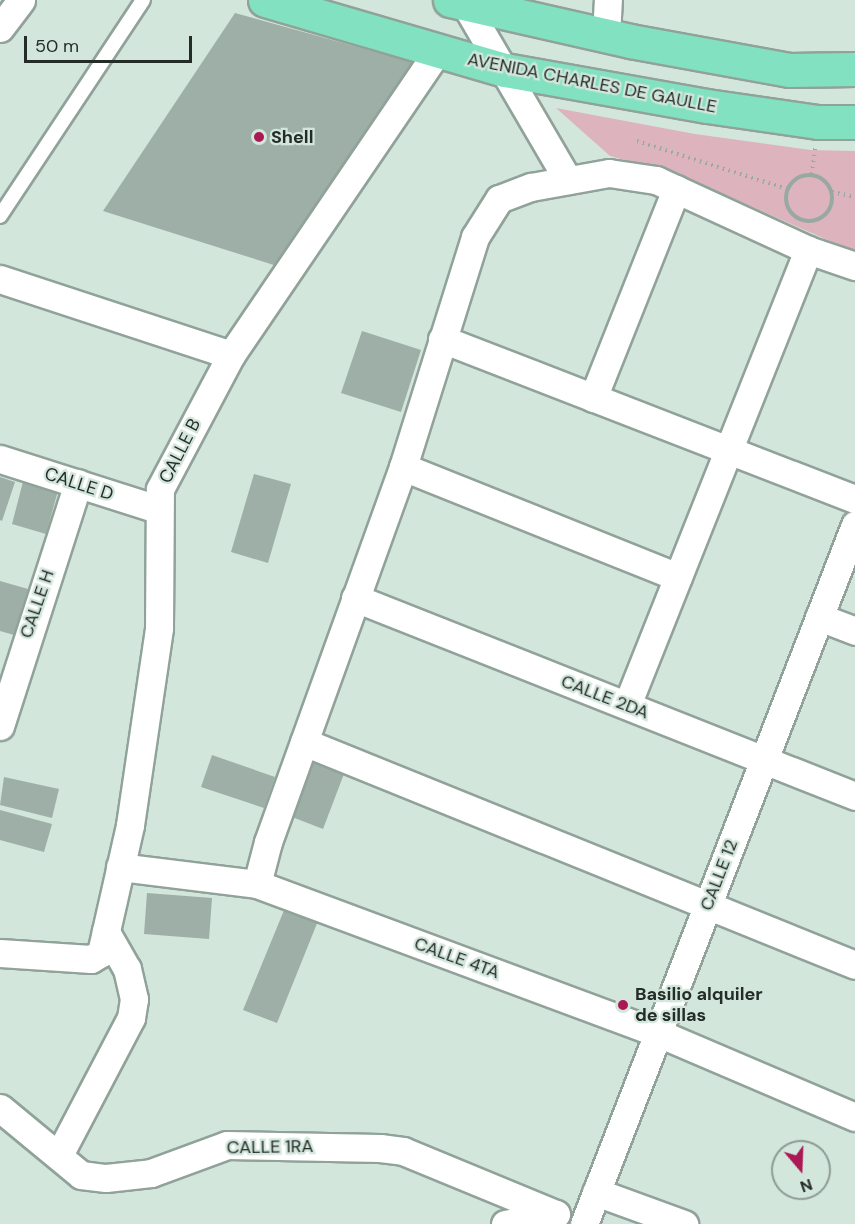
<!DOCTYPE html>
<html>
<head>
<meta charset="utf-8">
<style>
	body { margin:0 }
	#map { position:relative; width:855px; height:1224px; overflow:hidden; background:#d3e6dc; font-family:"DM Sans",sans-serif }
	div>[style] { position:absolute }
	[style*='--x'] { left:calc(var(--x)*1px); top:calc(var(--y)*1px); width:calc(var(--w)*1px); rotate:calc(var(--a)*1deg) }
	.green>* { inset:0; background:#ddb4bd }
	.building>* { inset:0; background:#9dafa6 }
	.path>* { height:4px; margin-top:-2px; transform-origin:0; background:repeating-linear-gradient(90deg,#99a9a1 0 1.5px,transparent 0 6px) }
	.path>.ring { margin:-2px; padding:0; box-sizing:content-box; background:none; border:4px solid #99a9a1; border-radius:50% }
	.roads { filter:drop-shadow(2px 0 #90a299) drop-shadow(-2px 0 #90a299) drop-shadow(0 2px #90a299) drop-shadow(0 -2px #90a299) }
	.lane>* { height:14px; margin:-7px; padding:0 7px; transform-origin:7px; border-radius:7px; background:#fff }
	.street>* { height:27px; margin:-13.5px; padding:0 13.5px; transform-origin:13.5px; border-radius:13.5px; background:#fff }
	.primary>* { height:33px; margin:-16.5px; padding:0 16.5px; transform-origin:16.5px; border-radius:16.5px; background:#82e1c1 }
	.dots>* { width:16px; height:16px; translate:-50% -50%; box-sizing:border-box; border:3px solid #d3e6dc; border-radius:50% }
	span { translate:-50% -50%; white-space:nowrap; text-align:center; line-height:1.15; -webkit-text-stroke:4.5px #d3e6dc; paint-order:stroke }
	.street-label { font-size:18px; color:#242c28 }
	.poi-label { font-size:18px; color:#242c28; font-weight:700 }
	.left { translate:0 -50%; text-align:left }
	.north { position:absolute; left:771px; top:1140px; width:60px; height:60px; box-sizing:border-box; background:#d3e6dc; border:2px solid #8d9c94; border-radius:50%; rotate:161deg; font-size:16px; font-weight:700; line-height:24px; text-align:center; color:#242c28 }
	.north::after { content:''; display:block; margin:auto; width:21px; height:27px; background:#aa1953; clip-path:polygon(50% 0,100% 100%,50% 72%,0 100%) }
	.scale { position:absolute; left:24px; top:36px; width:168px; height:27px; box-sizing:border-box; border:3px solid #242c28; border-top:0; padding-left:8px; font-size:18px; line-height:21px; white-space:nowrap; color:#242c28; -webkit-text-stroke:4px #d3e6dc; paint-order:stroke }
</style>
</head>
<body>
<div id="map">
	<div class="green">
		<div style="clip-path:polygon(556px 108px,695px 134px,811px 150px,855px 151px,855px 252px,677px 174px,610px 156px)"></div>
	</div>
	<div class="building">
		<div style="clip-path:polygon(235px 13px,415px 63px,277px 266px,103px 211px)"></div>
		<div style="clip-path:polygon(362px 331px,421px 350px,401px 412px,341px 393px)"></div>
		<div style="clip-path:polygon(254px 474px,291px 484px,268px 563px,231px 552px)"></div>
		<div style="clip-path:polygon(0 477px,15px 482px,2px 521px,0 520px)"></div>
		<div style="clip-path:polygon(24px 478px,59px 487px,46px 534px,12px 524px)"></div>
		<div style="clip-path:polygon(0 581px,28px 589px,14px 635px,0 631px)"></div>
		<div style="clip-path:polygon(316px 754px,347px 766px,323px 829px,292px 817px)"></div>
		<div style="clip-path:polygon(212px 755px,275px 777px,264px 808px,201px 787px)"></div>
		<div style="clip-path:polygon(4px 777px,59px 789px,52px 818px,0 805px)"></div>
		<div style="clip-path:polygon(0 810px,52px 824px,44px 852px,0 840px)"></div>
		<div style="clip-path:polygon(147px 893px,212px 898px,209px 939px,144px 934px)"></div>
		<div style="clip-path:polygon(287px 903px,320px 916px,277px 1023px,243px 1010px)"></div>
	</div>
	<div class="path">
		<div style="--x:637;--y:141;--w:157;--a:17.7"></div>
		<div style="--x:812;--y:174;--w:26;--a:-83"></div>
		<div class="ring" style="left:786px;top:175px;width:42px;height:42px"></div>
		<div style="--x:832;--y:192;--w:24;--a:12"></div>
	</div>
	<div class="roads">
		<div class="lane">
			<div style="--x:0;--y:216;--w:259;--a:-56.5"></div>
		</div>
		<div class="street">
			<div style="--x:466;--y:0;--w:4;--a:104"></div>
			<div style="--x:465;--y:4;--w:204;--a:59.7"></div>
			<div style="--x:0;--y:28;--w:35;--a:-53"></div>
			<div style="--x:606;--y:36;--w:36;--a:-87"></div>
			<div style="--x:0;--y:279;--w:243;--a:18.2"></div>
			<div style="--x:442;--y:339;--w:443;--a:21.2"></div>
			<div style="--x:593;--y:398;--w:225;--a:-68.3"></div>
			<div style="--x:0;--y:459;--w:166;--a:17.6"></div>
			<div style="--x:403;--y:467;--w:296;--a:21.8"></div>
			<div style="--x:355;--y:598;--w:538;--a:21.6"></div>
			<div style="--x:819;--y:617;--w:39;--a:21"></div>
			<div style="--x:627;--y:705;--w:490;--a:-68.3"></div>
			<div style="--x:0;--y:726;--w:255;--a:-72.2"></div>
			<div style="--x:304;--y:742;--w:594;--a:22.03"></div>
			<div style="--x:120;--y:867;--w:138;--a:7.1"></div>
			<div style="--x:257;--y:884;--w:428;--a:20.4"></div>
			<div style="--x:658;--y:1033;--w:214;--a:23.1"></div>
			<div style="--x:257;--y:884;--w:43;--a:-75.3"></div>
			<div style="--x:268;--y:842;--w:399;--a:-70.2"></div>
			<div style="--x:403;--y:467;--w:241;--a:-72.6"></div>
			<div style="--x:475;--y:237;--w:45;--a:-57.7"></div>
			<div style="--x:499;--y:199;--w:34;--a:-21"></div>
			<div style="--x:531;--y:187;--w:79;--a:-10.2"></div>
			<div style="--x:609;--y:173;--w:48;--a:8.5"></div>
			<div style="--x:656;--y:180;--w:167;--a:24.7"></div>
			<div style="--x:808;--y:250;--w:50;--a:18.8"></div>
			<div style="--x:0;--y:953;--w:91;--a:3.8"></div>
			<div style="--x:91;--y:959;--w:12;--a:-31"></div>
			<div style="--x:101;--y:953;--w:131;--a:-77.2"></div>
			<div style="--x:130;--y:825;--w:199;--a:-81.6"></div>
			<div style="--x:159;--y:628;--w:139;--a:-89.6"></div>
			<div style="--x:160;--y:489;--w:152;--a:-62.1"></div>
			<div style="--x:231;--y:355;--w:366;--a:-55.8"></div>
			<div style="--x:0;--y:1108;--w:105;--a:39.6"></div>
			<div style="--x:81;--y:1175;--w:25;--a:7"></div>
			<div style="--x:106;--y:1178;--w:45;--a:-6.3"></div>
			<div style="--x:151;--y:1173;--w:81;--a:-20.2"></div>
			<div style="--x:227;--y:1145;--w:153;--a:1.1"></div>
			<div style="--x:380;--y:1148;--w:23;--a:7"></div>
			<div style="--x:403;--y:1151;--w:165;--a:22.4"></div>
			<div style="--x:59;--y:1155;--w:155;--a:-62.3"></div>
			<div style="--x:131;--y:1018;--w:19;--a:-81"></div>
			<div style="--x:134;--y:999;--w:31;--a:-103"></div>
			<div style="--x:127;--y:969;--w:43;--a:-119.6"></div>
			<div style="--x:596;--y:1192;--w:94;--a:20"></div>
			<div style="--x:505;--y:1224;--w:52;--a:-11.1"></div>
			<div style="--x:584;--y:1224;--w:750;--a:-68.81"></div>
		</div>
		<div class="primary">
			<div style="--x:265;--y:0;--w:250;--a:16.3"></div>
			<div style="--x:505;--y:70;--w:205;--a:10.1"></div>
			<div style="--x:707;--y:106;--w:112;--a:8.2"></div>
			<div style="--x:818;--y:122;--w:37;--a:0"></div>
			<div style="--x:450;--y:0;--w:185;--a:12.8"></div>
			<div style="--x:630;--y:41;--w:162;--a:10.3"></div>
			<div style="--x:789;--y:70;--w:66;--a:-0.9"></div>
		</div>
	</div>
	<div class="dots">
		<div style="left:259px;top:137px;background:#aa1953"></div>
		<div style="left:623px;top:1005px;background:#aa1953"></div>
	</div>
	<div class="street-label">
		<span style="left:592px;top:83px;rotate:11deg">AVENIDA CHARLES DE GAULLE</span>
		<span style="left:180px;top:451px;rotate:-63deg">CALLE B</span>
		<span style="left:79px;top:484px;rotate:18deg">CALLE D</span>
		<span style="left:37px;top:604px;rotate:-71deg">CALLE H</span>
		<span style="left:605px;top:697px;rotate:21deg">CALLE 2DA</span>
		<span style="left:719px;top:875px;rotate:-69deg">CALLE 12</span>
		<span style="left:457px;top:958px;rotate:20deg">CALLE 4TA</span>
		<span style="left:270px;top:1147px;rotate:-1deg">CALLE 1RA</span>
	</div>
	<div class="poi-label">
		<span class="left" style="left:271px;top:137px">Shell</span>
		<span class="left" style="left:635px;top:1005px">Basilio alquiler<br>de sillas</span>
	</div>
	<div class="north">N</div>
	<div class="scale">50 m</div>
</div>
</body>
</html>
